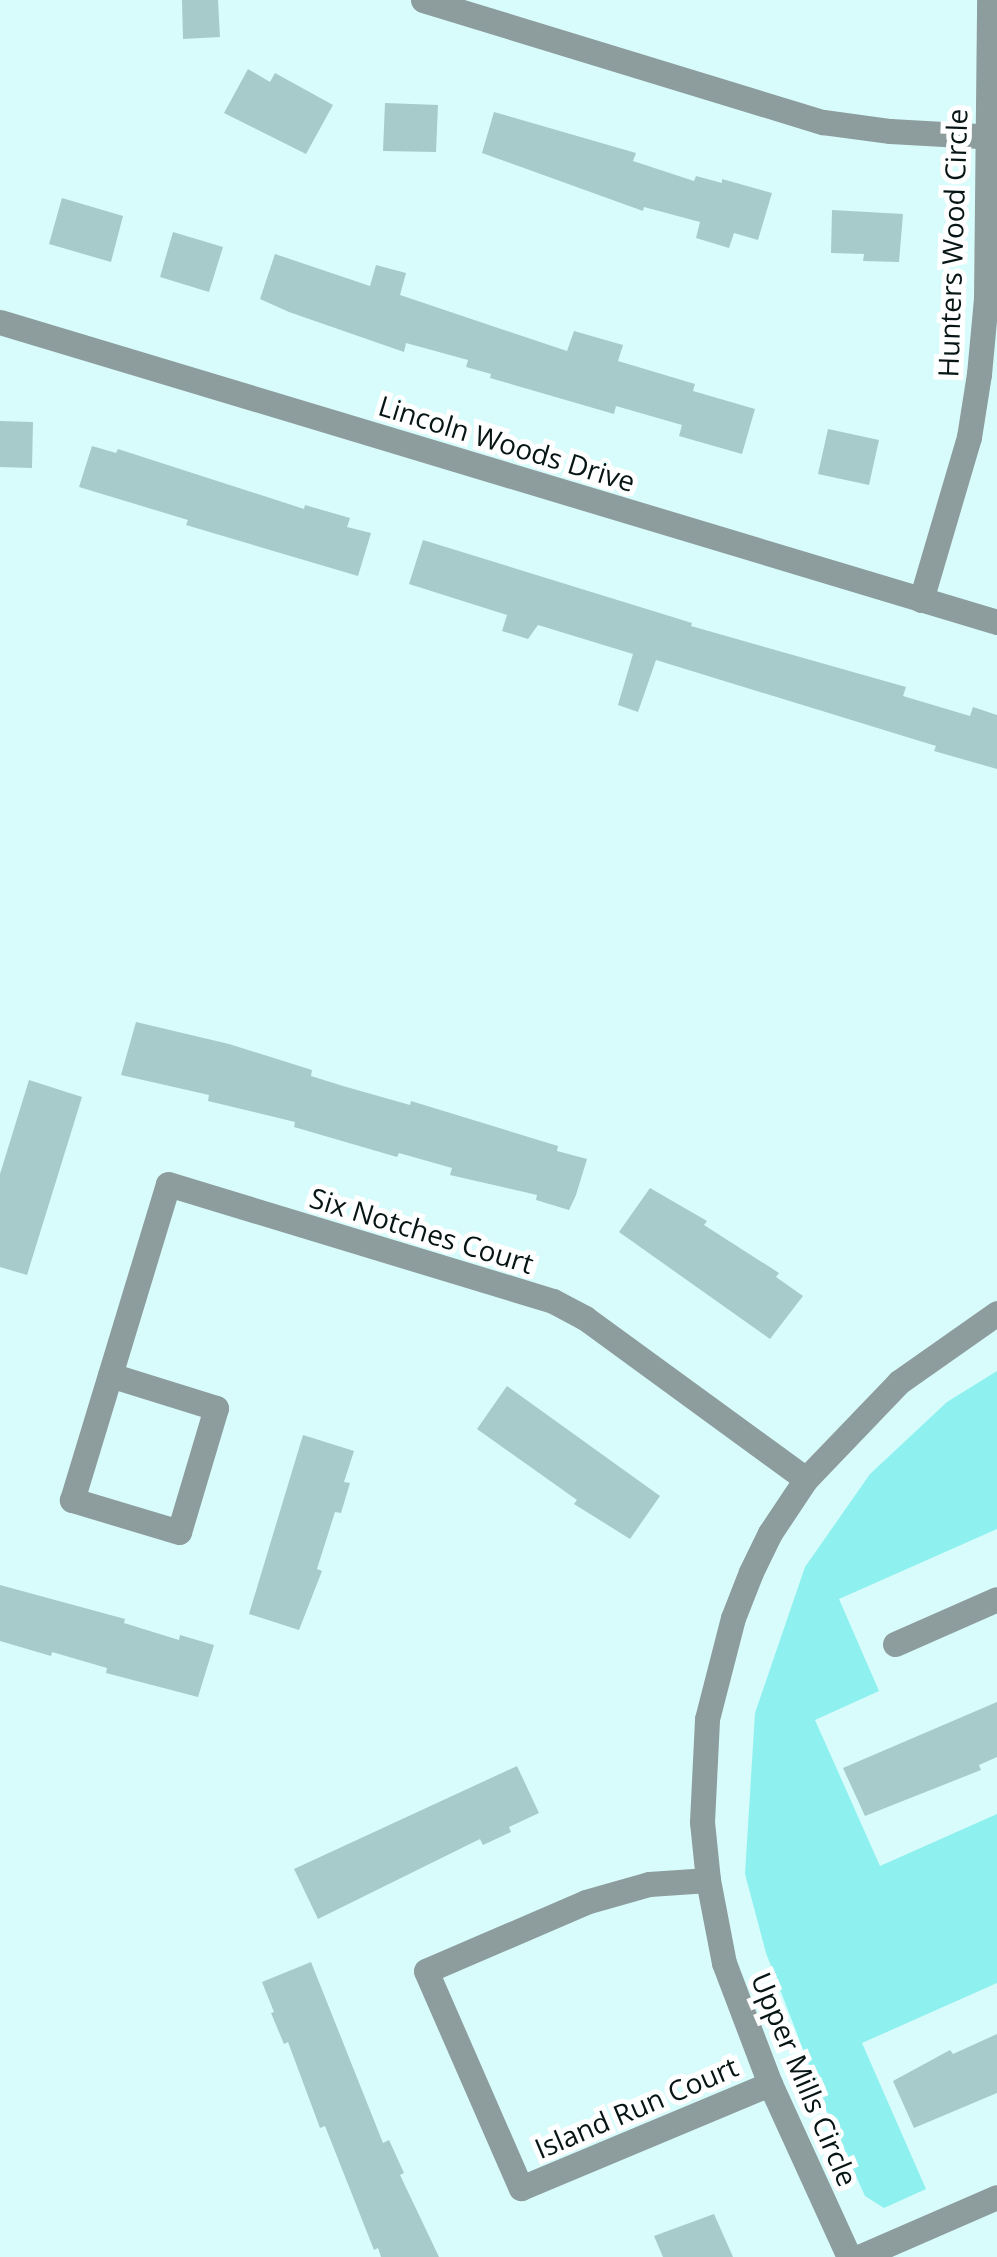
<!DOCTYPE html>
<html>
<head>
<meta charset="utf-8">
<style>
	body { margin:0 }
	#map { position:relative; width:997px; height:2257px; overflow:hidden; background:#d7fcfb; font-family:"Open Sans",sans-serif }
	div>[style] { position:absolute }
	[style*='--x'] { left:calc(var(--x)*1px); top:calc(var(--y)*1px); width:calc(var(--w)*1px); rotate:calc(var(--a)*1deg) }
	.green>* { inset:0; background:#8ef1ef }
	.building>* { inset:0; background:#a7cbca }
	.minor>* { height:25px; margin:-12.5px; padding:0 12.5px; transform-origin:12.5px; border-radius:12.5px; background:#8d9c9c }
	.tertiary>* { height:25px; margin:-12.5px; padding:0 12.5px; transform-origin:12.5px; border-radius:12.5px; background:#8d9c9c }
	span { translate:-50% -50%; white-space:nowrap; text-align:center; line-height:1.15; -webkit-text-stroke:10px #fff; paint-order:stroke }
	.street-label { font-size:28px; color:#081515 }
</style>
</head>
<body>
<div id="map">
	<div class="green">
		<div style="clip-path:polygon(997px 1371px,997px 1529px,839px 1599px,879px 1691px,815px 1720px,880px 1866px,997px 1814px,997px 1983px,862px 2043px,926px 2189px,884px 2208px,865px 2196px,829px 2117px,766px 1953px,745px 1874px,755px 1713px,805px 1567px,870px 1474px,947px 1402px)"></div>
	</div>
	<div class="building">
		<div style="clip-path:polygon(182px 0,218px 0,220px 37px,183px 39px)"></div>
		<div style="clip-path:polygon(248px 69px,270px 82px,275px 73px,333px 105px,306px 154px,224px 113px)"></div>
		<div style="clip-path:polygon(385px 103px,438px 105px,436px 152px,383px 151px)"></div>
		<div style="clip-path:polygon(494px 112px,636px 153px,633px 161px,694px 181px,696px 176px,722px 183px,722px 179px,772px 193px,758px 240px,734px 233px,729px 248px,696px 238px,700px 222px,644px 207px,643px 211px,482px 153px)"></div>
		<div style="clip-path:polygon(62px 198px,123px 216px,111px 262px,49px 244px)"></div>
		<div style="clip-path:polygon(832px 210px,903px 214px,899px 262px,863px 261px,864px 254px,831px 253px)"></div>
		<div style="clip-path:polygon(173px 232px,223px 247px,209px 292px,160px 277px)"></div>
		<div style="clip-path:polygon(275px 254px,370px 286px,376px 265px,406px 273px,400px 295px,567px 351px,574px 331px,623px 345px,618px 361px,695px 384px,693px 391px,755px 409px,742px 454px,679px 436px,682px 425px,616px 406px,614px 414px,490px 378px,491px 374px,466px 367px,468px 360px,406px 343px,404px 352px,289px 312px,260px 299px)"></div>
		<div style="clip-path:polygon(0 421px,33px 422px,32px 468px,0 467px)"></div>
		<div style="clip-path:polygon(828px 429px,879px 440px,869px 485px,818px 474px)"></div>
		<div style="clip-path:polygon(92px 446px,116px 453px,118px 449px,304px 509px,305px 505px,350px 518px,347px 527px,371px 533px,358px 576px,186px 525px,188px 520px,79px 487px)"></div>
		<div style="clip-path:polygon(423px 540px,692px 623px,691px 626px,906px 687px,903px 696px,970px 716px,973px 707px,997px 715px,997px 769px,934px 751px,936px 746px,656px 660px,638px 712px,618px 705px,633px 654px,538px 625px,528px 639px,502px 631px,507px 615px,409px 584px)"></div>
		<div style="clip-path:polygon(136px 1022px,229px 1044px,312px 1070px,311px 1076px,343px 1086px,410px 1105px,411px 1101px,558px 1146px,557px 1151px,587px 1159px,576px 1195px,569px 1210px,536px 1200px,537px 1195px,450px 1175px,452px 1168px,399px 1153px,397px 1157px,294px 1127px,295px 1122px,208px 1101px,209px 1095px,121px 1075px)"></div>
		<div style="clip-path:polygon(29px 1080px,82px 1097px,27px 1275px,0 1267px,0 1174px)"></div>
		<div style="clip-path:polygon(650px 1188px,707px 1221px,704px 1225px,779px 1273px,776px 1277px,803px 1296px,770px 1339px,619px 1232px)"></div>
		<div style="clip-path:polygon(507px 1386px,660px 1496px,630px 1539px,574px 1504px,577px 1500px,477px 1429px)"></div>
		<div style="clip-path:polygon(303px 1435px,354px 1451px,344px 1482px,350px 1483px,341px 1513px,335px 1512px,317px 1569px,322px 1571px,299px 1630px,249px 1614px)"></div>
		<div style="clip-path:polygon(0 1585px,125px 1619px,124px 1623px,179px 1640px,180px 1635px,214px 1645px,198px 1697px,106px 1673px,107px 1668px,52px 1652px,51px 1656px,0 1641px)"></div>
		<div style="clip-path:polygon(997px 1702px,997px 1757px,979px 1765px,981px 1770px,865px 1816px,843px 1768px)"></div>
		<div style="clip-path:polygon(517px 1766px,539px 1813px,509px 1827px,511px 1832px,483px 1845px,480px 1839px,318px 1919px,294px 1869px)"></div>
		<div style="clip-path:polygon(311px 1962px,383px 2143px,389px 2140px,404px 2173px,400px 2175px,439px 2257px,381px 2257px,378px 2248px,374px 2250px,325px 2126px,320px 2128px,288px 2042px,284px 2044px,271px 2013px,274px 2012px,262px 1982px)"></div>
		<div style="clip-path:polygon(997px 2034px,997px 2093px,914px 2128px,893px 2081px,950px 2050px,953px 2054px)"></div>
		<div style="clip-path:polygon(714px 2214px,733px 2257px,663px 2257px,654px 2236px)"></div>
	</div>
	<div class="minor">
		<div style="--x:423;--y:0;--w:418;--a:17"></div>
		<div style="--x:823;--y:122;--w:68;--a:7.7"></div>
		<div style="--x:890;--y:131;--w:107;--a:3.2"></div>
		<div style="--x:0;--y:322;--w:1041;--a:16.75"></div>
		<div style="--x:921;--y:600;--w:170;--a:-73.6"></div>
		<div style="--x:969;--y:437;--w:64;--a:-81"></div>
		<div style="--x:979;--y:374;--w:75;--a:-84.7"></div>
		<div style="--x:986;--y:299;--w:299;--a:-89.4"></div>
		<div style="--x:110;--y:1375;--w:111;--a:17.3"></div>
		<div style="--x:216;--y:1408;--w:129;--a:106.6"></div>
		<div style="--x:179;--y:1532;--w:112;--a:-163.3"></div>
		<div style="--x:72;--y:1500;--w:330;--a:-73.1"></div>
		<div style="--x:168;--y:1184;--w:402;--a:16.9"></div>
		<div style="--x:553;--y:1301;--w:36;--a:28"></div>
		<div style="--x:585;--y:1318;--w:273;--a:36.1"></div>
		<div style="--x:895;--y:1644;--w:111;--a:-23.8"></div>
		<div style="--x:708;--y:1880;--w:59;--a:176.1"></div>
		<div style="--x:649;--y:1884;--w:66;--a:164.1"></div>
		<div style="--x:586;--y:1902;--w:174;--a:156.7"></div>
		<div style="--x:426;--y:1971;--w:237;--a:66.4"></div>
		<div style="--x:521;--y:2188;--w:270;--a:-22.7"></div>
		<div style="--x:859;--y:2257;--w:150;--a:-23.5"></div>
	</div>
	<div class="tertiary">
		<div style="--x:849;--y:2257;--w:190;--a:-114.5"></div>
		<div style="--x:770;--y:2084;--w:129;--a:-110.8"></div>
		<div style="--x:724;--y:1963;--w:85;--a:-100.9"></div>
		<div style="--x:708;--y:1880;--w:58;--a:-95.9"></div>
		<div style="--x:702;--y:1822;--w:103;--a:-87.2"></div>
		<div style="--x:707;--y:1719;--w:104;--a:-75.6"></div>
		<div style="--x:733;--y:1618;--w:49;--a:-68.6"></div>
		<div style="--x:751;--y:1572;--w:43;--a:-64"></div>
		<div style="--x:770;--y:1533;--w:65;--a:-56.3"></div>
		<div style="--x:806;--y:1479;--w:134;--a:-46.2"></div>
		<div style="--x:899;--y:1382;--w:120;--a:-35.1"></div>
	</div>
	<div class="street-label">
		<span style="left:952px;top:243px;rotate:-88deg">Hunters Wood Circle</span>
		<span style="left:507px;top:443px;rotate:17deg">Lincoln Woods Drive</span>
		<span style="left:422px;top:1230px;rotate:17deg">Six Notches Court</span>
		<span style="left:805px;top:2079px;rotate:67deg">Upper Mills Circle</span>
		<span style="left:636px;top:2107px;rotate:-23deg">Island Run Court</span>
	</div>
</div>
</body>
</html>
